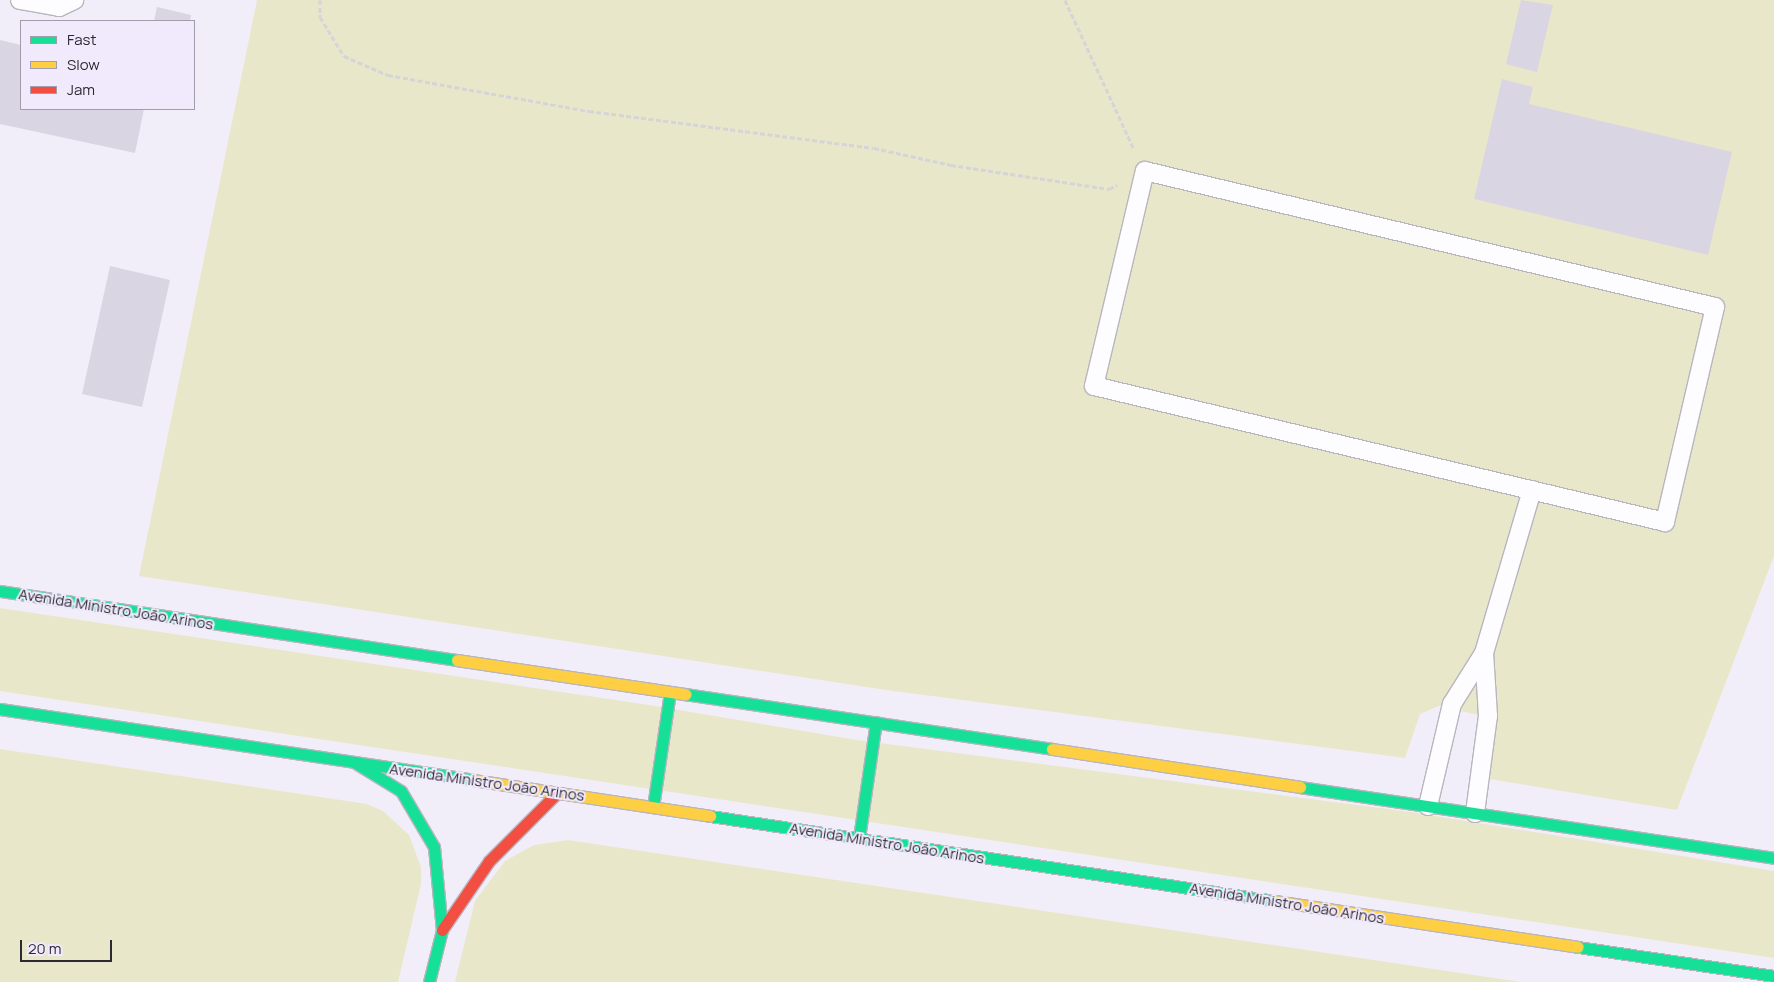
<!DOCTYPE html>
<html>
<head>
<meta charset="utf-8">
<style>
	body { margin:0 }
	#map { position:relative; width:1774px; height:982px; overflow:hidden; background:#f2eef9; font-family:Manrope,sans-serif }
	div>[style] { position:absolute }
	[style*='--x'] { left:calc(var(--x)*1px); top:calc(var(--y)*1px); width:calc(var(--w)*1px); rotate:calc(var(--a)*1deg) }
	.green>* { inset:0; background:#e9e7ca }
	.building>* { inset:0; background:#dad5e2 }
	.path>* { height:3px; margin-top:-1.5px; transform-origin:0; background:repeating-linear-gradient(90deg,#d5d4d7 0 5px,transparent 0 7.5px) }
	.roads { filter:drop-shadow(1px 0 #b8b5be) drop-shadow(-1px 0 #b8b5be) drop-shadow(0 1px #b8b5be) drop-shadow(0 -1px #b8b5be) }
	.lane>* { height:18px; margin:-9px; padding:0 9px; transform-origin:9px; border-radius:9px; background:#fdfcfe }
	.fast>* { height:11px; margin:-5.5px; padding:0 5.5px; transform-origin:5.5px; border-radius:5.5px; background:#16e098 }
	.slow>* { height:11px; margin:-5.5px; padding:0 5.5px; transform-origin:5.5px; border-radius:5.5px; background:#ffcf43 }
	.jam>* { height:11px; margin:-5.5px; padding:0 5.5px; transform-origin:5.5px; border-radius:5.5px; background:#f24e42 }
	span { translate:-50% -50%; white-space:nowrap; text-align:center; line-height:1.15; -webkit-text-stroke:4px #f1eafd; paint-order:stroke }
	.street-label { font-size:15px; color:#2c2a31 }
	.legend { position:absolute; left:20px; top:20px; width:175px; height:90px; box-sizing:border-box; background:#f1eafd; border:1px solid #a29dab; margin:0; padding:6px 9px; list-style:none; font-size:15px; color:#2c2a31 }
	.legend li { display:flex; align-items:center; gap:10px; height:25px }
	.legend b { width:25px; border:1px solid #a29dab }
	.scale { position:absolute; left:20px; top:940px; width:92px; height:22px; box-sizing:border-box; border:2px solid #2c2a31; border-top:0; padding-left:6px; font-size:15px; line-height:18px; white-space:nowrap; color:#2c2a31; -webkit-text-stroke:4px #f1eafd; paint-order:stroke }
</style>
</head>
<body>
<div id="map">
	<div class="green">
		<div style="clip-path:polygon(257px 0,1774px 0,1774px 556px,1677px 810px,1483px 778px,1494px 734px,1478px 715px,1439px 706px,1420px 714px,1405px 758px,886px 690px,139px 576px)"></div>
		<div style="clip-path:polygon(0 608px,649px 705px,857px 740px,1411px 812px,1774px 871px,1774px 958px,0 691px)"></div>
		<div style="clip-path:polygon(0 749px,367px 804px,383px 811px,409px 835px,421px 867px,421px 884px,398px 982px,0 982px)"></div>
		<div style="clip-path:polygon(568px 840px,1521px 982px,455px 982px,475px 901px,505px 861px,534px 845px)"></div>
	</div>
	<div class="building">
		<div style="clip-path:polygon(1521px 0,1553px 5px,1537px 72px,1506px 64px)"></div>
		<div style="clip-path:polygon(157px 7px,191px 15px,190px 21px,154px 21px)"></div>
		<div style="clip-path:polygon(0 40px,21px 45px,21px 109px,144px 109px,135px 153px,0 124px)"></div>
		<div style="clip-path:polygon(1502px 79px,1533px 87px,1529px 104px,1732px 152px,1708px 255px,1474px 199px)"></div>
		<div style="clip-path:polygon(110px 266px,170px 280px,142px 407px,82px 394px)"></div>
	</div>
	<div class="path">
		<div style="--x:320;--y:0;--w:17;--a:90"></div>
		<div style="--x:320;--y:17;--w:46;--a:58.4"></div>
		<div style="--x:344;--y:56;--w:48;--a:23.4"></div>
		<div style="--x:388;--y:75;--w:204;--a:10.2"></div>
		<div style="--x:589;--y:111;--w:287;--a:7.4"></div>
		<div style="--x:874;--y:148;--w:79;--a:12.4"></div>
		<div style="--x:951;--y:165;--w:160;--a:8.6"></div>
		<div style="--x:1109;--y:189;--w:9;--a:-27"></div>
		<div style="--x:1065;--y:0;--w:164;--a:65.2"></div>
	</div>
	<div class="roads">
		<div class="lane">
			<div style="--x:20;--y:0;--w:40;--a:10"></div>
			<div style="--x:59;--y:7;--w:17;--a:-25"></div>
			<div style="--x:1145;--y:171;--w:586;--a:13.42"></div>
			<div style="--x:1715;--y:307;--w:221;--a:103.1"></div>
			<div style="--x:1665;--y:522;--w:587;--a:-166.6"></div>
			<div style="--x:1094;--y:386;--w:221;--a:-76.7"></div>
			<div style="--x:1428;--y:806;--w:105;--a:-76.8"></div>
			<div style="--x:1452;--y:704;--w:60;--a:-57.9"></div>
			<div style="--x:1484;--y:653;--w:170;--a:-73.6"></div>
			<div style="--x:1475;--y:813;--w:98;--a:-82.4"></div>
			<div style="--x:1488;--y:716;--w:63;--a:-93.6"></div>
		</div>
		<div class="fast">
			<div style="--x:0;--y:591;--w:462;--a:8.6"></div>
			<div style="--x:685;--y:694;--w:371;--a:8.5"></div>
			<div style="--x:0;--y:709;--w:478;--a:8.5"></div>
			<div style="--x:354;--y:762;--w:55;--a:31.7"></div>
			<div style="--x:401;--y:791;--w:65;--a:59.5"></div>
			<div style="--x:434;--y:847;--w:83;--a:84.5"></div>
			<div style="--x:442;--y:930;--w:54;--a:104"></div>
			<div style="--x:1300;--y:787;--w:479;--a:8.5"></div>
			<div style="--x:653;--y:807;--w:116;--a:-81.6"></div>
			<div style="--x:710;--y:816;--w:571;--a:8.56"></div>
			<div style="--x:859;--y:838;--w:117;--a:-81.7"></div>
			<div style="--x:1578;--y:947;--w:198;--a:8.4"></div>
		</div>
		<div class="slow">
			<div style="--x:457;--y:660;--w:231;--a:8.5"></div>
			<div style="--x:1052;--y:749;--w:251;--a:8.7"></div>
			<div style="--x:473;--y:780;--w:240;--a:8.6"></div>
			<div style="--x:1275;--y:901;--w:306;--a:8.6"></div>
		</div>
		<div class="jam">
			<div style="--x:442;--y:930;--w:83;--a:-55.7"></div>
			<div style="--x:489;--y:861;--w:96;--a:-45"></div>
		</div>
	</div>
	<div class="street-label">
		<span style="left:116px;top:609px;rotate:9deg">Avenida Ministro João Arinos</span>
		<span style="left:487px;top:782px;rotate:8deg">Avenida Ministro João Arinos</span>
		<span style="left:887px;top:843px;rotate:9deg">Avenida Ministro João Arinos</span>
		<span style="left:1287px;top:903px;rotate:9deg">Avenida Ministro João Arinos</span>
	</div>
	<ul class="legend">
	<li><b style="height:6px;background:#16e098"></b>Fast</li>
	<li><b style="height:6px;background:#ffcf43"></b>Slow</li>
	<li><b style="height:6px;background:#f24e42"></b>Jam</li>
	</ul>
	<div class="scale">20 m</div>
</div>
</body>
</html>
